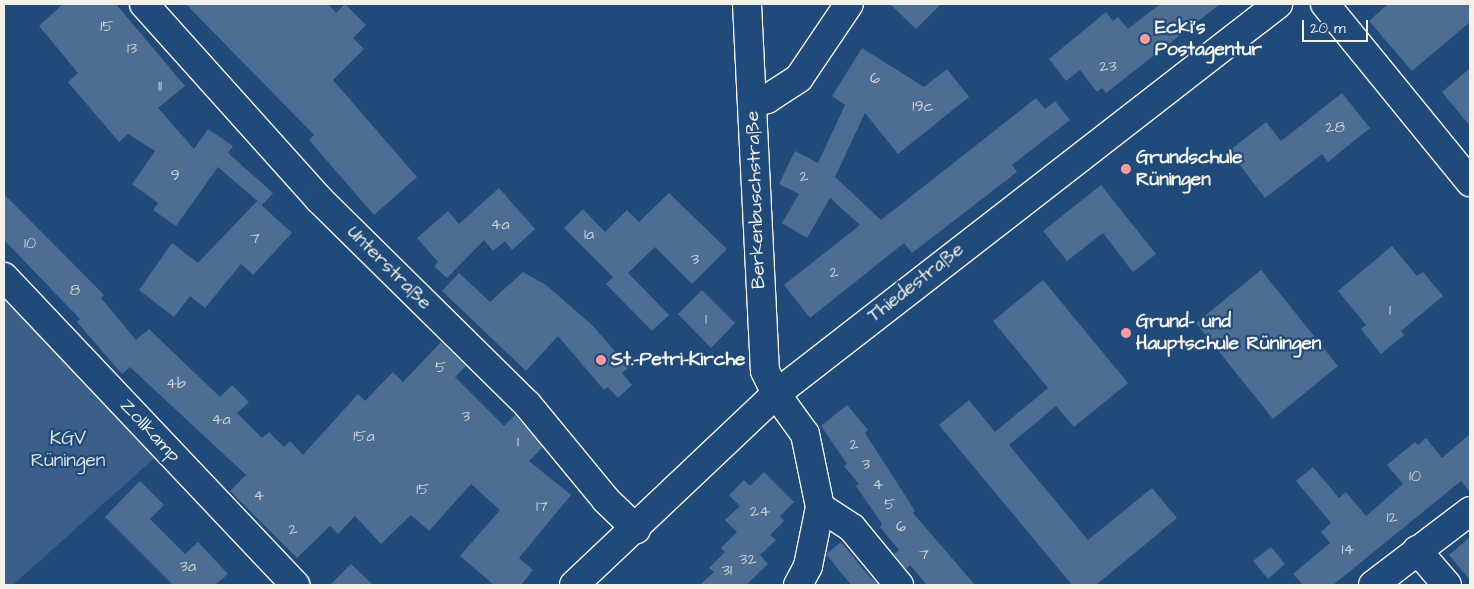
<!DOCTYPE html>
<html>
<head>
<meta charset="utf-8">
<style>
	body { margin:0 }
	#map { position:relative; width:1474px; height:589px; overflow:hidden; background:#1f4a7a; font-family:"Architects Daughter",sans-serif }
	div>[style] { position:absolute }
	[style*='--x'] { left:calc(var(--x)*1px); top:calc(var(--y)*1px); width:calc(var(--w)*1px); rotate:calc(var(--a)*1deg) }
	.green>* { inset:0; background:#3a5f88 }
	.building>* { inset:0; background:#4d6e92 }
	.roads { filter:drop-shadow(1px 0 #f4f1e8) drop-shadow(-1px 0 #f4f1e8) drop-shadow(0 1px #f4f1e8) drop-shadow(0 -1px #f4f1e8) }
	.minor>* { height:28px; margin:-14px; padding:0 14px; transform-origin:14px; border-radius:14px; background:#1f4a7a }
	.dots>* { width:14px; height:14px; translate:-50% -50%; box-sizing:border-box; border:2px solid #1f4a7a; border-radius:50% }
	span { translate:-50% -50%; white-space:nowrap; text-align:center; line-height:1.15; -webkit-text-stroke:4.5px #1f4a7a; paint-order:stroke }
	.number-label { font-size:16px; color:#cad0d2 }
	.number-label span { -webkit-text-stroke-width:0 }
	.poi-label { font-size:19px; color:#f4f1e8; font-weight:700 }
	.left { translate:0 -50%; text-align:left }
	.street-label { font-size:19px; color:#f4f1e8 }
	.park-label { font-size:19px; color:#e1e2de }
	.frame { position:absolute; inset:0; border:5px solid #f4f1e8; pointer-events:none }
	.scale { position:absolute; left:1302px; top:20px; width:66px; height:22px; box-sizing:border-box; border:2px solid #f4f1e8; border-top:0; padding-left:6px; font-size:15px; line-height:18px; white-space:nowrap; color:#f4f1e8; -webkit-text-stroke:4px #1f4a7a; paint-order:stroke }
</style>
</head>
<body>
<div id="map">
	<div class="green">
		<div style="clip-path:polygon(4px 296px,160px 453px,13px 585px,4px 585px)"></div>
	</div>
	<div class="building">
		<div style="clip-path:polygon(63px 4px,116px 4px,185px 86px,158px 108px,194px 149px,208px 129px,233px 146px,228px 153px,273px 193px,262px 205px,218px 167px,176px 226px,153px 210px,158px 203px,132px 184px,155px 151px,128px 134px,119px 142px,68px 82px,78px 73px,39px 26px)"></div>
		<div style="clip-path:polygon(186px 4px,328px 4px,336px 13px,345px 4px,366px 25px,353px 38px,364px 49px,333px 80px,417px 177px,374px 215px,309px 140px,314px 135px)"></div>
		<div style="clip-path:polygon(890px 4px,941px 4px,916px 29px)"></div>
		<div style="clip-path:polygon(1160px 4px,1220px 4px,1106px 93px,1102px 88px,1097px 92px,1080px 70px,1066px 81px,1049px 59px,1106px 12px,1113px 21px,1118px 17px,1128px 29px)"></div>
		<div style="clip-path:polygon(1388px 4px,1470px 4px,1470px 22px,1412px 71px,1369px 21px)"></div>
		<div style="clip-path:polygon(862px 48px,924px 87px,947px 69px,969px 97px,898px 154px,865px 113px,835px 177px,881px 220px,1036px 98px,1045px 109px,1055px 101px,1070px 120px,1012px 165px,1017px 172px,912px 253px,904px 243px,810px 318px,784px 285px,860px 225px,830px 198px,807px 238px,782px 223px,799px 194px,779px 184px,795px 151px,818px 163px,845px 105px,832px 96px)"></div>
		<div style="clip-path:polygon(1470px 68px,1470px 126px,1442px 92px)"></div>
		<div style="clip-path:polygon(1342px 93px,1370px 128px,1328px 162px,1322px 154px,1265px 198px,1229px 151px,1266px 122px,1281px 141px)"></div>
		<div style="clip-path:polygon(1101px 185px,1156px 254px,1133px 272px,1103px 233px,1067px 261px,1043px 231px)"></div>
		<div style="clip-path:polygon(499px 188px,535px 229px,512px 250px,505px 241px,493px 251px,484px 240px,447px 278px,434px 266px,438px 262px,417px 238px,448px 211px,459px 224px)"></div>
		<div style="clip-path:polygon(669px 193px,727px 249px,692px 284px,655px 247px,628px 273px,669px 315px,652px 331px,606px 284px,613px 277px,564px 228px,583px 209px,605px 232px,627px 210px,639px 222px)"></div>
		<div style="clip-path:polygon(4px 194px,104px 295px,101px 298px,136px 340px,149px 329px,220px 397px,232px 385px,249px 402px,237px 413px,262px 438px,269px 432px,284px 447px,290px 441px,303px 455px,358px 394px,365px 401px,393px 372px,403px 382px,441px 342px,466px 366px,455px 377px,504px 426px,515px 415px,517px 417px,543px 447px,529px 461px,571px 495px,519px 558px,533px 570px,521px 585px,494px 585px,460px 556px,500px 510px,471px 484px,429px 531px,411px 515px,381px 544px,355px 516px,338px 534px,330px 526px,297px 558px,230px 491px,246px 475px,130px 367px,122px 374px,77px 322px,80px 319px,4px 240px)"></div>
		<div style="clip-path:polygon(257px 201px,292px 233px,253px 275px,241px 264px,205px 308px,190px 296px,174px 317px,139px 290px,172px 243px,198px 263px)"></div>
		<div style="clip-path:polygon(1392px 246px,1417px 276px,1423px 272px,1443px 296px,1401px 331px,1404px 335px,1381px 354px,1361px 329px,1366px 325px,1338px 291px)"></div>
		<div style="clip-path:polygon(1261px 270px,1338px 366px,1273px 419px,1196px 323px)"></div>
		<div style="clip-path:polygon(523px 272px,546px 285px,592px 325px,629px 367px,622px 373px,632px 385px,618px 398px,608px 387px,604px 390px,558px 336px,526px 371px,442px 291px,459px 273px,490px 302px)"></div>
		<div style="clip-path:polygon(1043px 280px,1128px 383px,1074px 427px,1056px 406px,1009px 445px,1088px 540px,1152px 488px,1177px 518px,1096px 585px,1072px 585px,939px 425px,969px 400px,995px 432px,1048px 388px,993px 321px)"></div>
		<div style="clip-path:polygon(702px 290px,735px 323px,711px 348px,678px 314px)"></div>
		<div style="clip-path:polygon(847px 405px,868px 430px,865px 433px,915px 511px,913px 513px,975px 585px,927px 585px,910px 565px,906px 569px,894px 554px,899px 550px,880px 527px,882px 524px,856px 486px,859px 484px,844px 466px,847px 464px,821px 426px)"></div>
		<div style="clip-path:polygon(1470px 434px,1470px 492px,1461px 481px,1333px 585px,1303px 585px,1293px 574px,1330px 543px,1321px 532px,1331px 523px,1296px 481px,1313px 467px,1339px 498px,1346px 492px,1366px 516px,1403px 484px,1387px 465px,1415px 442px,1418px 445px,1426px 438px,1442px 458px)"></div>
		<div style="clip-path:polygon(764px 472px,794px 502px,780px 516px,784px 521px,770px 535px,776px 540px,760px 555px,768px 564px,746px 585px,700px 585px,714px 572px,709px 568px,725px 552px,721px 548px,737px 532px,725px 520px,740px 506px,729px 495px,744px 480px,750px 486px)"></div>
		<div style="clip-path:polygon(140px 481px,164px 505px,150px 519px,185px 554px,198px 542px,228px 574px,215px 585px,173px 585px,105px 517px)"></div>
		<div style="clip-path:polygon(1470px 537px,1470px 580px,1449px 555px)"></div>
		<div style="clip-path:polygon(841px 542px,868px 575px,879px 585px,851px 585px,826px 554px)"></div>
		<div style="clip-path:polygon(1271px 547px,1285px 564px,1268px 579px,1253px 561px)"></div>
		<div style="clip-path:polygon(351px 564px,373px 585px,330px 585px)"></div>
	</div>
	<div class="roads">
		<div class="minor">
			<div style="--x:144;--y:4;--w:262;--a:48.1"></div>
			<div style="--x:319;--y:199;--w:292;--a:44.6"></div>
			<div style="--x:527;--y:404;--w:124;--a:50.5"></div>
			<div style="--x:606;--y:500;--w:42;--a:44"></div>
			<div style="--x:747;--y:4;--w:367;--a:87.2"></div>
			<div style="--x:765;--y:371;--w:25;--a:64"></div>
			<div style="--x:776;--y:394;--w:49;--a:54.1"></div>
			<div style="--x:805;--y:434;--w:75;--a:78.4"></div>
			<div style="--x:820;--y:507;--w:38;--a:33"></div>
			<div style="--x:852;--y:528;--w:74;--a:50.5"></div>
			<div style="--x:1325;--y:4;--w:230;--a:50.8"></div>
			<div style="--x:752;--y:104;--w:16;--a:-18"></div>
			<div style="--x:767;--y:99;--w:38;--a:-33"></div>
			<div style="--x:799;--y:78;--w:89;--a:-56"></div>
			<div style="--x:4;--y:277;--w:424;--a:46.6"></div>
			<div style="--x:1417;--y:550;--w:46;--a:49.4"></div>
			<div style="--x:574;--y:585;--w:278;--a:-43.4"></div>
			<div style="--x:776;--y:394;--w:636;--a:-37.84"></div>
			<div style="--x:798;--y:585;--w:21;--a:-62"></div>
			<div style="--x:808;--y:566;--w:60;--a:-78.5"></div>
			<div style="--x:1373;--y:585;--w:122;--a:-37.3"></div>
		</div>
	</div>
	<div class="dots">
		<div style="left:1145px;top:39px;background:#ff9aa2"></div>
		<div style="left:1126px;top:169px;background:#ff9aa2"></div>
		<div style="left:1126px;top:333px;background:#ff9aa2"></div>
		<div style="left:601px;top:360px;background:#ff9aa2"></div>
	</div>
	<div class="number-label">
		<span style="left:107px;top:26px">15</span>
		<span style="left:132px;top:48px">13</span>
		<span style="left:1108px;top:66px">23</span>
		<span style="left:875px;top:78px">6</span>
		<span style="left:160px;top:86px">11</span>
		<span style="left:923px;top:106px">19c</span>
		<span style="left:1335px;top:127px">28</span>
		<span style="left:175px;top:175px">9</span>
		<span style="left:804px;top:176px">2</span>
		<span style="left:500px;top:224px">4a</span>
		<span style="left:589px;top:234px">1a</span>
		<span style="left:255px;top:238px">7</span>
		<span style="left:30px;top:243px">10</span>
		<span style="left:695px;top:259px">3</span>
		<span style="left:834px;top:272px">2</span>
		<span style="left:75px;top:290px">8</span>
		<span style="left:1390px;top:310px">1</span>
		<span style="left:706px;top:319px">1</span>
		<span style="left:441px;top:367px">5</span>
		<span style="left:176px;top:383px">4b</span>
		<span style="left:466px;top:416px">3</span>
		<span style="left:221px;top:419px">4a</span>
		<span style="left:364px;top:436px">15a</span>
		<span style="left:518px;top:442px">1</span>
		<span style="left:854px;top:444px">2</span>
		<span style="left:866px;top:464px">3</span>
		<span style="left:1415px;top:476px">10</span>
		<span style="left:878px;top:484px">4</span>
		<span style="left:423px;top:489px">15</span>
		<span style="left:259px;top:495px">4</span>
		<span style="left:890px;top:504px">5</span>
		<span style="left:542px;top:506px">17</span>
		<span style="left:760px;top:511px">24</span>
		<span style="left:1392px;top:517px">12</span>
		<span style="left:901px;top:526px">6</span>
		<span style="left:293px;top:529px">2</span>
		<span style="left:1348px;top:549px">14</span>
		<span style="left:924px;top:554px">7</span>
		<span style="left:748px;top:559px">32</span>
		<span style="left:188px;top:566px">3a</span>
		<span style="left:727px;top:570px">31</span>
	</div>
	<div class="poi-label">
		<span class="left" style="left:1155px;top:39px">Ecki's<br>Postagentur</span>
		<span class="left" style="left:1136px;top:169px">Grundschule<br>Rüningen</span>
		<span class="left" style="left:1136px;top:333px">Grund- und<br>Hauptschule Rüningen</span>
		<span class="left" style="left:611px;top:360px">St.-Petri-Kirche</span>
	</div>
	<div class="street-label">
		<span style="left:756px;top:200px;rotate:-92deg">Berkenbuschstraße</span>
		<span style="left:389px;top:268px;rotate:45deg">Unterstraße</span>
		<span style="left:916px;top:283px;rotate:-38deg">Thiedestraße</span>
		<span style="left:150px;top:431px;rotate:47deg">Zollkamp</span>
	</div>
	<div class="park-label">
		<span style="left:68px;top:450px">KGV<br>Rüningen</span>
	</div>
	<div class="frame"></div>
	<div class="scale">20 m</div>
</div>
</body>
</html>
